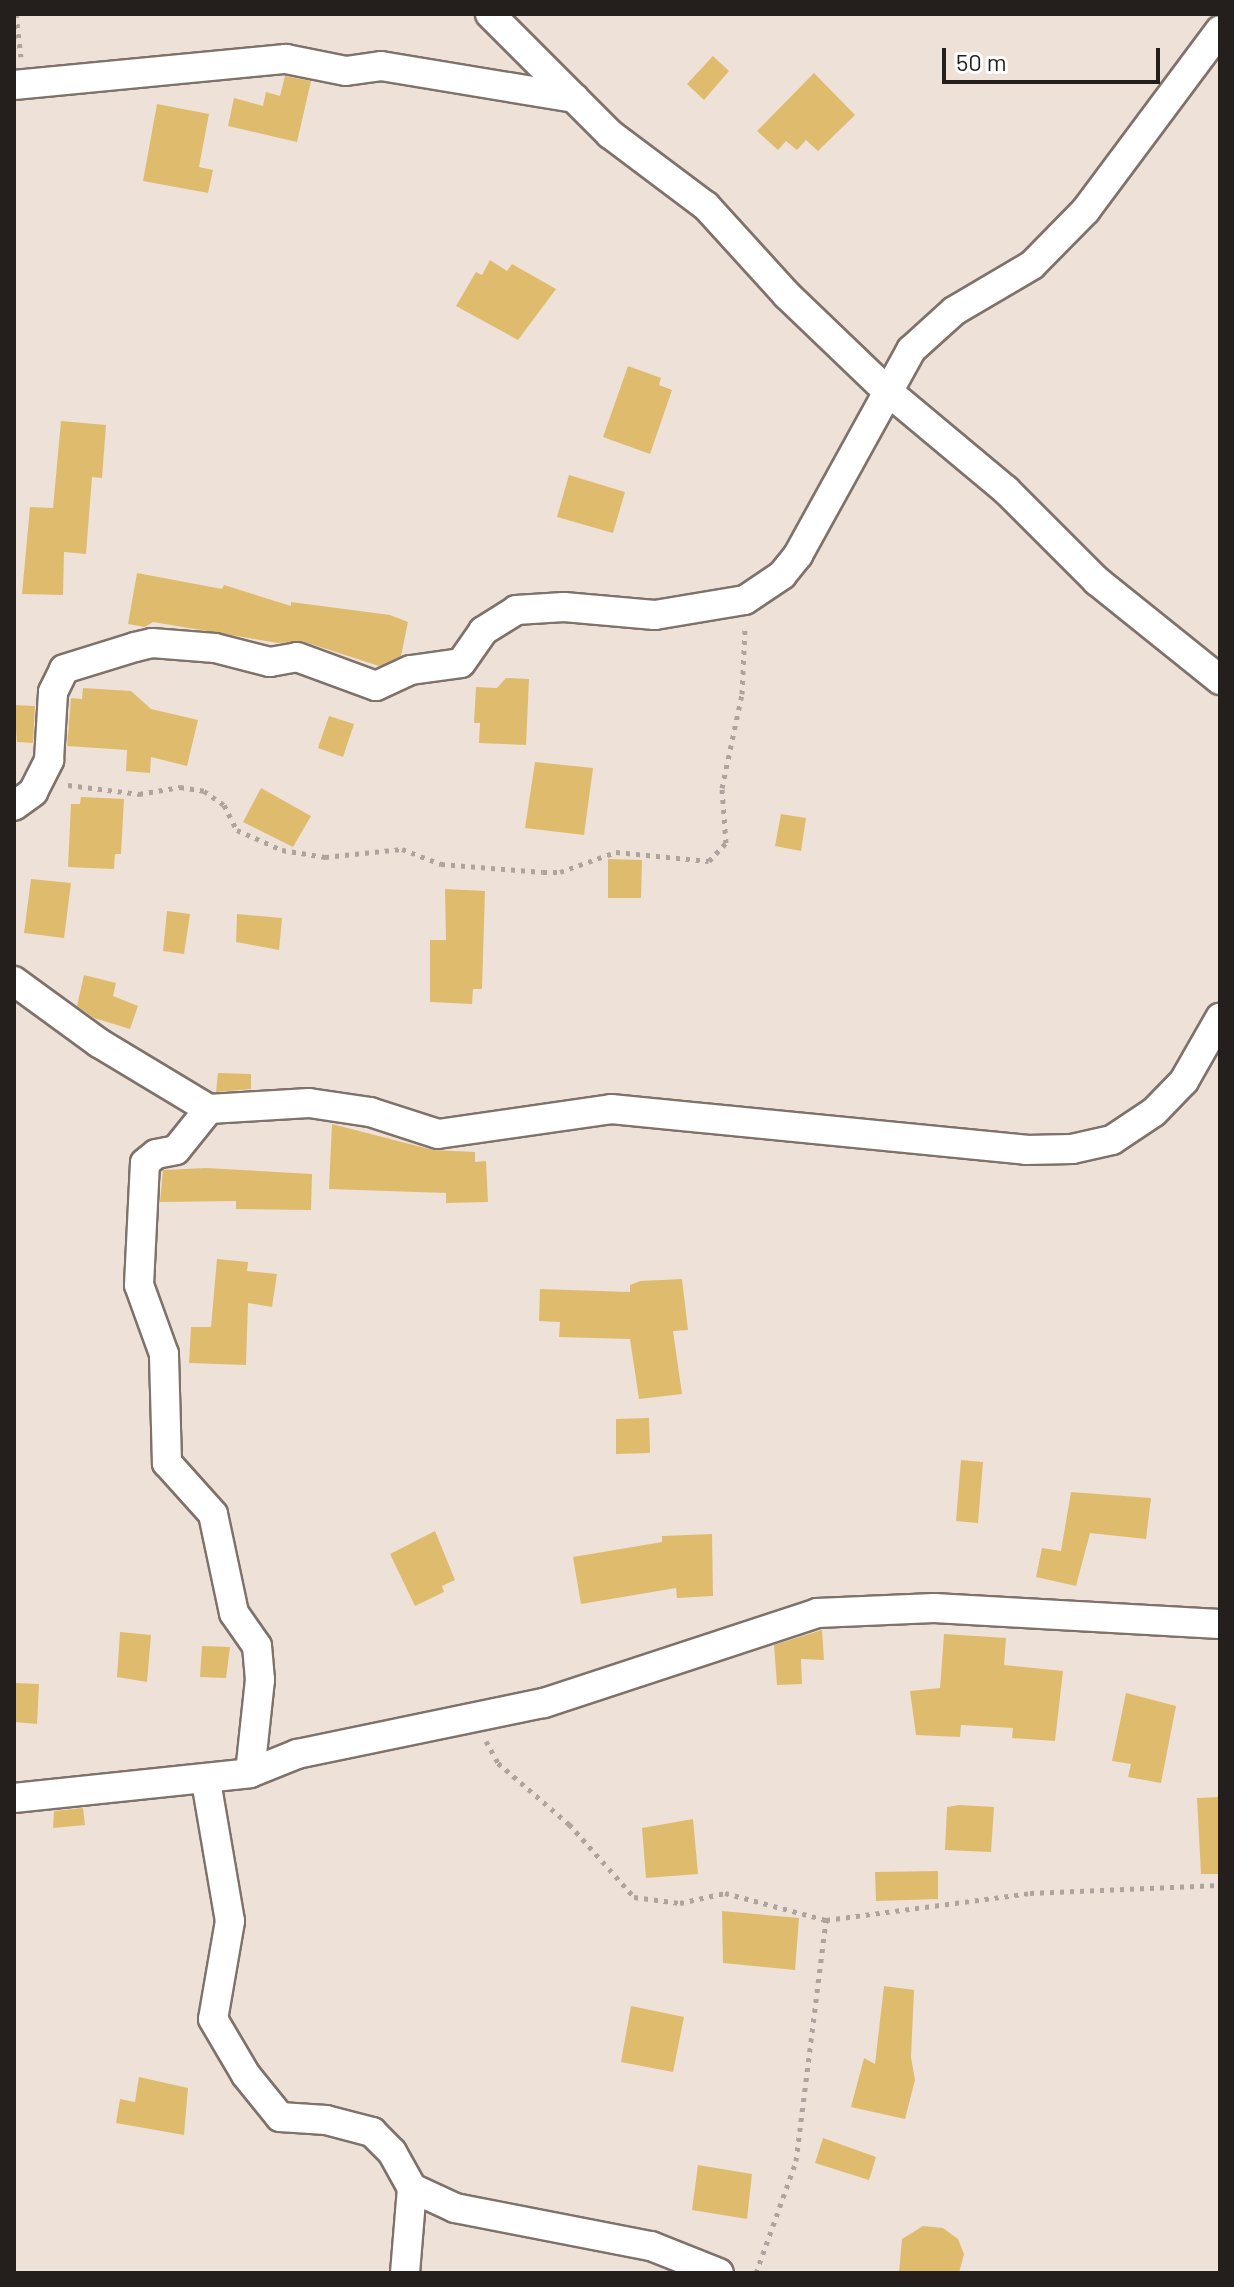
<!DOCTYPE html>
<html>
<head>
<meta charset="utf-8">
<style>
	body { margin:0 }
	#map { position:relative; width:1234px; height:2287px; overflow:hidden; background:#eee1d8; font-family:Barlow,sans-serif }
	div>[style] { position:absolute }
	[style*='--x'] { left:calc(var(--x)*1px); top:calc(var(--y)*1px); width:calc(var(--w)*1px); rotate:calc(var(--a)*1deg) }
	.building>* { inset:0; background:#dfbc6d }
	.path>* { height:5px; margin-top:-2.5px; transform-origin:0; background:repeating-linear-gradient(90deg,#afa49d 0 4px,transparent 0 10px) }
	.roads { filter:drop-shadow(2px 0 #7e726a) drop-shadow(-2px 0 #7e726a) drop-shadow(0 2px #7e726a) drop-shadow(0 -2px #7e726a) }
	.minor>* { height:28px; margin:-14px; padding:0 14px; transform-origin:14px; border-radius:14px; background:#fff }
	span { translate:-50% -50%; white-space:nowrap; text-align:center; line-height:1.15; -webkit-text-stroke:7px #fff; paint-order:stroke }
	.frame { position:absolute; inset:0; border:16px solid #241f1c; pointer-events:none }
	.scale { position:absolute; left:942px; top:48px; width:218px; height:36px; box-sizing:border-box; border:4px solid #241f1c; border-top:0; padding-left:10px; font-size:24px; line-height:28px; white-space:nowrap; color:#241f1c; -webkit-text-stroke:6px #fff; paint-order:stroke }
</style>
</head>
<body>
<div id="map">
	<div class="building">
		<div style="clip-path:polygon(713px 56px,729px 71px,704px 100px,687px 84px)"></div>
		<div style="clip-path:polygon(814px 73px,855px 115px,818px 151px,806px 140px,797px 150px,786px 141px,778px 150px,757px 131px)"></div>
		<div style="clip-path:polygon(285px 76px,311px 81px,297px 142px,228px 126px,234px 98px,263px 106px,266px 92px,280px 96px)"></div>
		<div style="clip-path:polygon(157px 104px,209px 114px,199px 167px,213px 170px,208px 193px,143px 181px)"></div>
		<div style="clip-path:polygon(490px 260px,507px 271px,512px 264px,556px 289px,518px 340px,456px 306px,476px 272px,482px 275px)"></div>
		<div style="clip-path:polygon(628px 366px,661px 378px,659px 385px,672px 390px,650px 454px,603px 437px)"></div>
		<div style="clip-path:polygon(61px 421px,106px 425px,102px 478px,92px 477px,86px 554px,64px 552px,63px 595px,22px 594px,30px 507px,53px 508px)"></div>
		<div style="clip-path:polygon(569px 475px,625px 492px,613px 533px,557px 517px)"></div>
		<div style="clip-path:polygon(137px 573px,222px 589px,224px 585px,291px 606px,291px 602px,390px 615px,408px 622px,401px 656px,379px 666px,302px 641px,278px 643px,153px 622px,145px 627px,128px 624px)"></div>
		<div style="clip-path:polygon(506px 678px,529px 679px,526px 745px,479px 743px,480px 723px,474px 723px,476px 687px,497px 688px)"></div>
		<div style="clip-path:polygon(83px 688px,131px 691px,151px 709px,198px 720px,187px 766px,151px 757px,150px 773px,126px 771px,127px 750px,67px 746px,71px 698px,82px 699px)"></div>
		<div style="clip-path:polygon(14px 705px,35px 706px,33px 743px,17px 742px)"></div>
		<div style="clip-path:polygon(329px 716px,354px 724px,343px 757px,318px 748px)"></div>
		<div style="clip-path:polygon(535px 762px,593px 768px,584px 835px,525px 828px)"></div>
		<div style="clip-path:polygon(261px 788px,311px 816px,293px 847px,243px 822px)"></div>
		<div style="clip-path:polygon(81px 797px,124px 799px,121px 854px,115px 854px,114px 869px,68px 867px,71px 804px,80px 804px)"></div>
		<div style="clip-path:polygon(781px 814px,806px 818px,801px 851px,775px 846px)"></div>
		<div style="clip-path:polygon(608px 859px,642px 860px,641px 898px,608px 898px)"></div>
		<div style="clip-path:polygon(31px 879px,71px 883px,64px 938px,24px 933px)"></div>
		<div style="clip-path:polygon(445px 889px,485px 891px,482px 989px,473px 989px,472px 1004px,430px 1002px,430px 940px,446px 940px)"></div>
		<div style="clip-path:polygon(167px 911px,190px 914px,184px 954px,163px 951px)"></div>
		<div style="clip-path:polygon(237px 914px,282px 918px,279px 950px,236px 942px)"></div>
		<div style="clip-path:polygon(84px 975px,116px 983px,113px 996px,138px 1006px,130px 1029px,94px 1018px,77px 1006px)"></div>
		<div style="clip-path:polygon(218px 1073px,251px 1074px,251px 1089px,216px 1092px)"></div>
		<div style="clip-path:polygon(332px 1124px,433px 1150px,475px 1152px,475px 1162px,486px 1161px,488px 1202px,446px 1203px,446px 1193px,329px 1189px)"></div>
		<div style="clip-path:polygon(206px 1168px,312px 1174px,311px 1210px,236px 1209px,236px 1201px,160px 1202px,163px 1170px)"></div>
		<div style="clip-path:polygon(217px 1259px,248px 1262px,247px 1271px,277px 1274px,272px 1307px,248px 1303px,246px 1365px,189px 1363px,191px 1327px,211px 1327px)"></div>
		<div style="clip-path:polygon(682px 1279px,688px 1330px,673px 1331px,682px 1394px,639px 1399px,630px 1339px,559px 1337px,560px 1322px,539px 1321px,540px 1289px,630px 1292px,630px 1285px,640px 1281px)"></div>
		<div style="clip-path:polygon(649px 1418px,650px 1453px,616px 1454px,616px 1419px)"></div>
		<div style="clip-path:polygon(961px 1460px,983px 1462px,978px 1523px,956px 1521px)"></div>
		<div style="clip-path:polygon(1071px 1492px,1151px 1498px,1146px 1539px,1090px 1533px,1076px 1586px,1036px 1577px,1042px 1548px,1061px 1551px)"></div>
		<div style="clip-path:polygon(435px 1531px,455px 1580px,442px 1586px,444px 1592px,415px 1606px,390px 1554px)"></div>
		<div style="clip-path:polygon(712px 1534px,713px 1596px,677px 1598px,676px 1588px,581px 1604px,573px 1557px,662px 1542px,662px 1536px)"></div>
		<div style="clip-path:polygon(822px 1630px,824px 1660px,801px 1659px,802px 1684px,777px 1685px,774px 1645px)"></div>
		<div style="clip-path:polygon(120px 1632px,151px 1635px,147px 1682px,117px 1677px)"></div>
		<div style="clip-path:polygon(944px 1634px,1006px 1638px,1004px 1665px,1063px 1671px,1055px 1741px,1012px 1738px,1013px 1728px,961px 1725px,960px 1737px,916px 1735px,910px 1691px,940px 1688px)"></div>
		<div style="clip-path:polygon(202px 1646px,230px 1647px,226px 1678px,200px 1677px)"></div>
		<div style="clip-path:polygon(14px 1683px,39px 1684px,37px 1724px,14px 1722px)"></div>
		<div style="clip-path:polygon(1126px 1693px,1176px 1706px,1161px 1783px,1128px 1777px,1131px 1764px,1112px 1761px)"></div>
		<div style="clip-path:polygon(1220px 1797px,1220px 1874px,1201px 1874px,1197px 1798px)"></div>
		<div style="clip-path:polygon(959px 1805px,994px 1807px,991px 1852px,945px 1850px,947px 1807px)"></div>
		<div style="clip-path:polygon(83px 1808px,85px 1825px,53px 1828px,54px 1811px)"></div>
		<div style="clip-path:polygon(693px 1819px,698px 1874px,646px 1878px,642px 1828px)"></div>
		<div style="clip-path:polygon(938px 1871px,938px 1899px,876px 1901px,875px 1872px)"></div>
		<div style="clip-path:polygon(722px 1911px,799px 1918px,795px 1970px,723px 1963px)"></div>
		<div style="clip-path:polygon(884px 1986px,914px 1990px,911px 2057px,915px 2080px,905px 2119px,851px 2107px,864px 2058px,875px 2064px)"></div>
		<div style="clip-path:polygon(631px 2006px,684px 2017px,673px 2072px,621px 2062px)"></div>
		<div style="clip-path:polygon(139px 2077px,188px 2088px,184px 2135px,116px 2123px,120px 2099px,135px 2102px)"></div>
		<div style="clip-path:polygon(823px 2138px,876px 2157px,869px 2180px,815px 2163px)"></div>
		<div style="clip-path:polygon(698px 2165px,752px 2174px,747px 2219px,692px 2210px)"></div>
		<div style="clip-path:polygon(923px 2226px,943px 2228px,958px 2239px,964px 2254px,959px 2273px,899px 2273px,902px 2239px)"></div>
	</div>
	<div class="path">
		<div style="--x:16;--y:14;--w:43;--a:83.4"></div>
		<div style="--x:68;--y:785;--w:72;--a:7.2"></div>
		<div style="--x:139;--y:794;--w:42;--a:-9.7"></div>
		<div style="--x:180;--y:787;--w:24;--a:9"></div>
		<div style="--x:204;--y:791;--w:24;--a:35"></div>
		<div style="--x:224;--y:805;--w:28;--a:63"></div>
		<div style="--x:237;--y:830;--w:49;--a:24"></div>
		<div style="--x:282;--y:850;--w:44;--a:9.2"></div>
		<div style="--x:325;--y:857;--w:77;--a:-5.9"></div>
		<div style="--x:402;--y:849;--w:42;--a:21"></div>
		<div style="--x:441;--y:864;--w:102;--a:4.5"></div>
		<div style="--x:543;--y:872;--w:17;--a:0"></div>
		<div style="--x:560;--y:872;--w:59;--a:-19.7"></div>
		<div style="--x:616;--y:852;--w:93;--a:5.5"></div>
		<div style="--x:709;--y:861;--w:25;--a:-47"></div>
		<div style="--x:726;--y:843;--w:55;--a:-94.2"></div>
		<div style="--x:722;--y:788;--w:96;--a:-78"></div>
		<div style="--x:742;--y:694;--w:65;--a:-87.4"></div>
		<div style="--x:486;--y:1741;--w:25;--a:61"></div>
		<div style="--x:498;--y:1763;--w:94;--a:40.7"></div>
		<div style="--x:569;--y:1824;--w:98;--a:48.3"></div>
		<div style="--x:634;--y:1897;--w:46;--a:7.4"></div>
		<div style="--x:680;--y:1903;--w:46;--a:-12.5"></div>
		<div style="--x:725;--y:1893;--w:105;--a:15"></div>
		<div style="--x:826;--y:1920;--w:206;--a:-7.5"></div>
		<div style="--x:1030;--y:1893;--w:190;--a:-2.4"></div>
		<div style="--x:756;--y:2273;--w:119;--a:-70.3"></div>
		<div style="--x:796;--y:2161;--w:243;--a:-82.9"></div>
	</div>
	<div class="roads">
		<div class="minor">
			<div style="--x:490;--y:14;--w:170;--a:45"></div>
			<div style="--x:610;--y:134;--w:120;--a:36.9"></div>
			<div style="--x:706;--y:206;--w:120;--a:47.7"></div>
			<div style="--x:787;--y:295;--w:136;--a:43.8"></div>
			<div style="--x:885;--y:389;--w:158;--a:39.9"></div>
			<div style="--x:1006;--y:490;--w:129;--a:45"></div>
			<div style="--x:1097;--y:581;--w:158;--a:38.8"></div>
			<div style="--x:14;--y:85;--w:273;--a:-5.5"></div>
			<div style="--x:286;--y:59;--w:61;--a:11.3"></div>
			<div style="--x:346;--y:71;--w:35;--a:-8"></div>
			<div style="--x:381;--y:66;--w:196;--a:9.4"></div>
			<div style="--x:14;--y:806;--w:24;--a:-36"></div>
			<div style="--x:33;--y:792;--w:36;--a:-63"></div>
			<div style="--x:49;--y:760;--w:68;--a:-86.6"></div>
			<div style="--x:53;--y:692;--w:25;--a:-64"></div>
			<div style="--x:64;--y:669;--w:74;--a:-17.2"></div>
			<div style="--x:135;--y:647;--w:17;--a:-13"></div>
			<div style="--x:152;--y:643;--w:63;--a:4.5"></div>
			<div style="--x:215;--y:648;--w:57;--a:14.3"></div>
			<div style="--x:270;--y:662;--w:27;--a:-10"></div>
			<div style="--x:297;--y:657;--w:84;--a:20.2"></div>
			<div style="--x:376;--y:686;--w:38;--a:-25"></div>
			<div style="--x:411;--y:670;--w:50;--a:-8"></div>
			<div style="--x:461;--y:663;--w:39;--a:-55"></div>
			<div style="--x:483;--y:631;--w:39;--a:-32"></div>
			<div style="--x:516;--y:610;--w:48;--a:-3.6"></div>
			<div style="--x:564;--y:607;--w:91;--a:5"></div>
			<div style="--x:655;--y:615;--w:91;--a:-9.5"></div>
			<div style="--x:745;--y:600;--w:45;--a:-34"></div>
			<div style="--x:782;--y:575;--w:26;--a:-51"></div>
			<div style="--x:798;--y:555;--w:234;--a:-61.1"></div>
			<div style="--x:911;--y:350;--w:58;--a:-42.2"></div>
			<div style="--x:954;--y:311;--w:91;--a:-30.5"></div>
			<div style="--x:1032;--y:265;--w:77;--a:-45.5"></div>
			<div style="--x:1086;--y:210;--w:224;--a:-53.3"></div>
			<div style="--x:14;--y:981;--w:105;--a:36.1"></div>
			<div style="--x:99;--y:1043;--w:128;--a:31"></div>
			<div style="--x:250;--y:1773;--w:94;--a:-83.9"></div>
			<div style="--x:260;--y:1680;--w:34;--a:-95"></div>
			<div style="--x:257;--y:1646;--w:40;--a:-124.9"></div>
			<div style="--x:234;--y:1613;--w:101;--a:-102"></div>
			<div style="--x:213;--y:1514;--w:69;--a:-132"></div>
			<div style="--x:167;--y:1463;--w:109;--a:-91.6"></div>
			<div style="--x:164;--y:1354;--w:73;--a:-109.9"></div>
			<div style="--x:139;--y:1285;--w:122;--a:-87.2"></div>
			<div style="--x:145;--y:1163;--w:14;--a:-39"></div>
			<div style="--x:156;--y:1154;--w:20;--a:-11"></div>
			<div style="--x:176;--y:1150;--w:53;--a:-51.2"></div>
			<div style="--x:209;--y:1109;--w:100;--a:-3.4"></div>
			<div style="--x:309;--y:1103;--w:62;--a:8.4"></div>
			<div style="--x:370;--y:1112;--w:71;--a:17.9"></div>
			<div style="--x:438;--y:1134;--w:175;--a:-8.2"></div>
			<div style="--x:611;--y:1109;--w:417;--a:5.6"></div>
			<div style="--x:1026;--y:1150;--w:46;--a:-1.2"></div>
			<div style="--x:1072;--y:1149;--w:41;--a:-12.7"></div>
			<div style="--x:1112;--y:1140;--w:50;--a:-33.7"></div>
			<div style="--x:1154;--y:1112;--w:43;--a:-45.9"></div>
			<div style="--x:1184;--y:1081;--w:73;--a:-60.3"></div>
			<div style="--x:206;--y:1781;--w:142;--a:80.3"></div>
			<div style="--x:230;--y:1921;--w:99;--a:99.8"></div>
			<div style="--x:213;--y:2019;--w:65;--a:59.5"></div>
			<div style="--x:246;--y:2075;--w:54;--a:51"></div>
			<div style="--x:280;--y:2117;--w:46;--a:3.7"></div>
			<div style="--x:326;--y:2120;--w:48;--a:14.6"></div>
			<div style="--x:372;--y:2132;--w:28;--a:45"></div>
			<div style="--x:392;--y:2152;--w:41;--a:60.9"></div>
			<div style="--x:412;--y:2188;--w:85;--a:94.7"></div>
			<div style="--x:14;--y:1798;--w:237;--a:-6"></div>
			<div style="--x:250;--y:1773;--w:51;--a:-22"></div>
			<div style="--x:297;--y:1754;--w:252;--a:-11.7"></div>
			<div style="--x:544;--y:1703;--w:287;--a:-18.2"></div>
			<div style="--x:817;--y:1613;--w:117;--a:-2.4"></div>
			<div style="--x:934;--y:1608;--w:286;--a:3.2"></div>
			<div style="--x:412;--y:2188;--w:47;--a:24.9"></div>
			<div style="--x:455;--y:2208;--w:200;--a:11"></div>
			<div style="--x:651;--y:2246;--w:73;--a:21.7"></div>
		</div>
	</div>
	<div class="frame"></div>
	<div class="scale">50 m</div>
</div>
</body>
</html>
